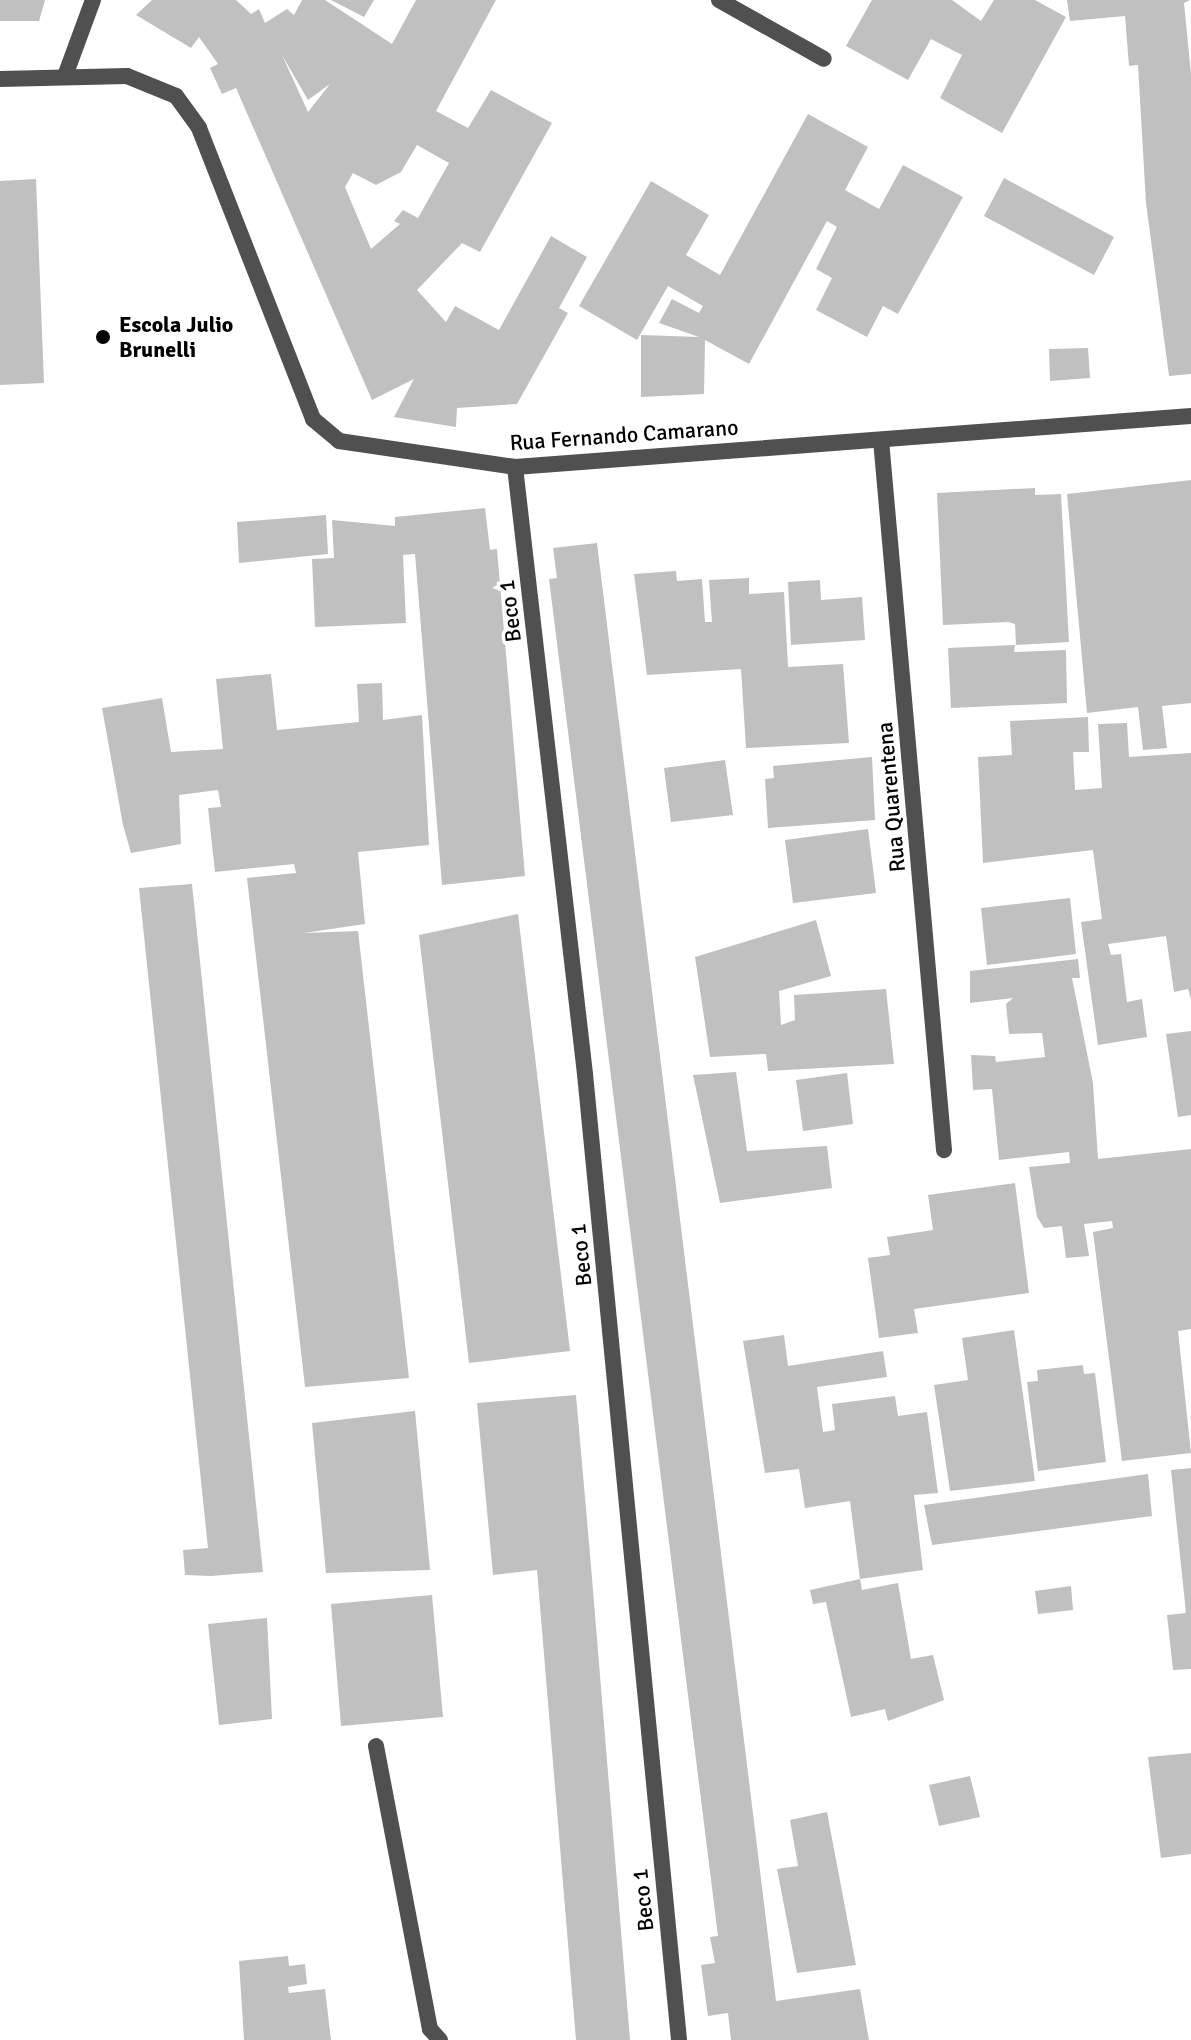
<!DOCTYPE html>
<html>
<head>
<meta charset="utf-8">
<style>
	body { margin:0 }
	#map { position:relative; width:1191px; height:2040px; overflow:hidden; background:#fff; font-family:Signika,sans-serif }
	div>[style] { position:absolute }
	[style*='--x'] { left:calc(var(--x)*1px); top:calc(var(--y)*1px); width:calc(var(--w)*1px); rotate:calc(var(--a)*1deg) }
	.building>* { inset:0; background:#c0c0c0 }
	.lane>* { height:16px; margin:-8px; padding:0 8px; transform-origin:8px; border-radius:8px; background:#505050 }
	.street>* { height:16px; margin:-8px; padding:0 8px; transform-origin:8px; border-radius:8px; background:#505050 }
	.dots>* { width:22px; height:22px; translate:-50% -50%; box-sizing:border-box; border:4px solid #fff; border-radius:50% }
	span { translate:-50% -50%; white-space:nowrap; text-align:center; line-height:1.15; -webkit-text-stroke:7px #fff; paint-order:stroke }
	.poi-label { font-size:22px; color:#000; font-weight:700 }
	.left { translate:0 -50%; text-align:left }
	.street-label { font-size:22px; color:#000 }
</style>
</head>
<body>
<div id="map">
	<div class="building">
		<div style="clip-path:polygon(0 0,45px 0,39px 21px,0 21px)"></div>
		<div style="clip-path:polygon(evenodd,152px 0,236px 0,251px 14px,259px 9px,265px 23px,287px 9px,294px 15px,302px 0,325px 0,392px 44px,416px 0,496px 0,436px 111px,468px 128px,491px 90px,552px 123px,480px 252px,462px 243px,417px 290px,446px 322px,455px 306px,499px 330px,551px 236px,587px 257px,559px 308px,568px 313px,517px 404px,457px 408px,456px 427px,394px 417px,414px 379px,372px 400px,236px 88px,222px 94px,210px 68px,218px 64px,199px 37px,191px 48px,136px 15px,152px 0,282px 55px,308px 100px,330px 84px,308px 112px,282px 55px,152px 0,417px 145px,449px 163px,418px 218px,403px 210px,394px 221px,400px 224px,371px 249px,345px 187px,353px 173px,376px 185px,401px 172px,417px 145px)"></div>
		<div style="clip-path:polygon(331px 0,374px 0,364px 17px)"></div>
		<div style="clip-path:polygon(872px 0,952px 0,981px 21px,994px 0,1035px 0,1066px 17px,1002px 133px,940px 98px,962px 55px,931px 39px,908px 80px,846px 46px)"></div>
		<div style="clip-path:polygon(1067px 0,1190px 0,1184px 3px,1191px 74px,1191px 374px,1169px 376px,1146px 203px,1138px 65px,1129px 66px,1125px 16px,1070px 21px)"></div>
		<div style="clip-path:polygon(808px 114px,868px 147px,845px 190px,879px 209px,903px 165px,963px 197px,898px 314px,883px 306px,867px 337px,816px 310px,832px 278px,816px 269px,837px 227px,827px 221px,749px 364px,705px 340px,704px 394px,641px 397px,641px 335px,699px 337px,659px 323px,672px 299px,699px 313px,703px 306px,668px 286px,637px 340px,579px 306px,651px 181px,709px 215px,686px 255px,720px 275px)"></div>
		<div style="clip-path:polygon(1004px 178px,1114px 237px,1094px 275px,984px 216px)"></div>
		<div style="clip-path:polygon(36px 179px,44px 383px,0 385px,0 181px)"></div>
		<div style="clip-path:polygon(1088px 348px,1090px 378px,1050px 381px,1049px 349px)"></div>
		<div style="clip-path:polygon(1191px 480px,1191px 703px,1162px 706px,1167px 748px,1143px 750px,1138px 707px,1087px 713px,1067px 494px)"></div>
		<div style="clip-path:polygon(1035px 488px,1035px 495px,1061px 494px,1069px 642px,1016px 645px,1015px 624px,1008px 622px,943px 625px,937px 493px)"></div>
		<div style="clip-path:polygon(485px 508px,490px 550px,497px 549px,525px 876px,442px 885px,415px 554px,403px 555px,406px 623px,315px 627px,312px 559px,334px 558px,332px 520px,395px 526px,395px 517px)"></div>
		<div style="clip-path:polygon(326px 515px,328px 554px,239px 563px,237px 522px)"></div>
		<div style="clip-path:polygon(597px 543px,776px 2001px,860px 1989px,869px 2040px,731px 2040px,728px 2013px,708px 2016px,701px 1965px,715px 1963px,710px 1937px,718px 1936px,549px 579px,557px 578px,553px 548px)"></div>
		<div style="clip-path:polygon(676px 571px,677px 581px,702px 579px,705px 622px,712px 622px,709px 580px,749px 578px,749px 594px,784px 592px,788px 667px,843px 664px,849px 743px,746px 748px,741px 669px,647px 675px,634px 574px)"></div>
		<div style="clip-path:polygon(820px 580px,821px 600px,862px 597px,865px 640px,791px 645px,788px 582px)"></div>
		<div style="clip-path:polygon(1015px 645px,1014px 652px,1066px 650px,1067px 703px,951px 708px,948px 648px)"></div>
		<div style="clip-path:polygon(271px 674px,277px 730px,359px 722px,357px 684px,382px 683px,383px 720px,422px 715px,429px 845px,358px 852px,365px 924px,304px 933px,358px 931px,409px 1378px,305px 1387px,247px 878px,296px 873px,294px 864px,215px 872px,208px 808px,221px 807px,218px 790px,179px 795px,181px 844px,131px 853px,123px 825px,102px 708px,162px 698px,171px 752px,223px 749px,216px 679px)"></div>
		<div style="clip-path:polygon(1088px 717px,1089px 752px,1073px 752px,1075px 790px,1102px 788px,1098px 724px,1127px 723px,1129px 757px,1191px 753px,1191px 999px,1188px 989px,1174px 992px,1166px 936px,1108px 944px,1111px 955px,1121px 954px,1127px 1002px,1142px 999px,1147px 1037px,1098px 1045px,1081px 922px,1102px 919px,1093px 850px,983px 863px,978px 757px,1012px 755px,1010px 721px)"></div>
		<div style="clip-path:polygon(872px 757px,875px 820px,768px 828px,765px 779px,774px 778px,773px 766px)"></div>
		<div style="clip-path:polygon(725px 760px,733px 815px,671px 822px,664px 768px)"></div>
		<div style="clip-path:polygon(868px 829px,876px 893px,793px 903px,785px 840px)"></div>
		<div style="clip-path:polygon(192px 884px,263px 1572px,211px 1576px,185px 1575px,183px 1550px,208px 1548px,139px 888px)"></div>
		<div style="clip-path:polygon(1070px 898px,1076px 954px,987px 965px,981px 908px)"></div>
		<div style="clip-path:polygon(518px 914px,570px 1351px,469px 1363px,419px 935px)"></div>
		<div style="clip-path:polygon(816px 920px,831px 976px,779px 991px,781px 1025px,795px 1020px,794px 995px,886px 989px,894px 1064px,768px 1071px,766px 1054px,710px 1057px,695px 957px)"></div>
		<div style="clip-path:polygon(1078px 959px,1080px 978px,1072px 978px,1093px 1083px,1098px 1159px,1191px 1149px,1191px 1329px,1178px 1331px,1191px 1453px,1122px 1461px,1093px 1232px,1113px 1228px,1112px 1221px,1084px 1224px,1089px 1256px,1066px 1258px,1062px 1226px,1044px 1228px,1037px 1217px,1029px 1167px,1070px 1163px,1069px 1152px,999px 1160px,992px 1089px,973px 1090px,971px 1055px,995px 1056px,996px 1062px,1045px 1057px,1042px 1033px,1009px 1034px,1006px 1004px,1013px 998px,970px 1003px,970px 971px)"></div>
		<div style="clip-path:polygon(1191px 1031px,1191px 1115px,1178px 1117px,1166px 1034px)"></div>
		<div style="clip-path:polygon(736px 1072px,747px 1151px,827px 1146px,832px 1188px,720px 1203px,693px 1075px)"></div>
		<div style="clip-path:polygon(847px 1073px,853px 1124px,803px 1131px,796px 1080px)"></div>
		<div style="clip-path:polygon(1015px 1183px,1029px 1293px,914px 1309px,918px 1333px,879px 1338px,868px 1258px,890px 1255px,887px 1237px,933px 1230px,928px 1195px)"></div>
		<div style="clip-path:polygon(1014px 1330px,1035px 1481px,950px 1491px,934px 1385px,968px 1380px,962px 1338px)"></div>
		<div style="clip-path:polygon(784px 1335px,788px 1366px,883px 1351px,887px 1377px,817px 1387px,823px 1432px,835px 1430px,832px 1404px,895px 1396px,898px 1416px,927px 1412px,938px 1493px,914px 1495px,923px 1570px,860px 1579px,850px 1501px,805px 1508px,799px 1469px,765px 1473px,743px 1341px)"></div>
		<div style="clip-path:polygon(1083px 1365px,1084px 1374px,1095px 1373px,1106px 1462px,1038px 1471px,1027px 1382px,1038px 1381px,1037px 1370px)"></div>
		<div style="clip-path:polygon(576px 1395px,591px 1566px,630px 2040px,576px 2040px,537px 1570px,493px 1575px,477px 1403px)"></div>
		<div style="clip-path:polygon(415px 1411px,430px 1570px,326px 1573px,312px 1423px)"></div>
		<div style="clip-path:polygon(1191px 1468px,1191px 1669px,1173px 1670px,1167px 1615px,1186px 1613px,1171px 1470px)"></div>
		<div style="clip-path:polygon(1148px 1474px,1152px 1516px,932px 1545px,924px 1505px)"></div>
		<div style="clip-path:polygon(860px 1579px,862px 1590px,898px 1583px,911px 1659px,933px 1655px,944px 1700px,888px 1721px,885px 1709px,851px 1717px,826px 1602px,813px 1604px,810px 1590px)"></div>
		<div style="clip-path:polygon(1071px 1586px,1073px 1610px,1038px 1614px,1035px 1591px)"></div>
		<div style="clip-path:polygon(432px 1595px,443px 1717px,341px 1726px,331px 1604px)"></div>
		<div style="clip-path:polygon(267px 1618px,272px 1719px,219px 1725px,208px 1624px)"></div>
		<div style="clip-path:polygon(1191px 1753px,1191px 1854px,1161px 1858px,1148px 1757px)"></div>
		<div style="clip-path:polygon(970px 1776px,980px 1817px,939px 1826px,929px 1785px)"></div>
		<div style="clip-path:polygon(827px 1812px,856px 1965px,797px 1973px,777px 1869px,798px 1866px,790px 1820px)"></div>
		<div style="clip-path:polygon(288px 1956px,289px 1966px,305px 1964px,307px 1984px,288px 1987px,289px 1993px,325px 1989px,331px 2040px,244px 2040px,239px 1961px)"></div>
	</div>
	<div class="lane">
		<div style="--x:515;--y:467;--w:611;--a:83.42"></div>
		<div style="--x:585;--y:1074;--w:971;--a:84.44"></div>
		<div style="--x:376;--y:1746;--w:288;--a:79.2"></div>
		<div style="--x:430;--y:2029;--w:15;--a:48"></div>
	</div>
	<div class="street">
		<div style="--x:719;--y:0;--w:120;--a:29.3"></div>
		<div style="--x:65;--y:76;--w:81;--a:-69.8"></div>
		<div style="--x:0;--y:79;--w:127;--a:-1.4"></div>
		<div style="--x:127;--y:76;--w:53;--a:22.2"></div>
		<div style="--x:176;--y:96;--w:39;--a:54"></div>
		<div style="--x:199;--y:128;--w:313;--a:68.6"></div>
		<div style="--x:313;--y:419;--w:34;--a:40"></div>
		<div style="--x:339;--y:441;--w:178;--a:8.4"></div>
		<div style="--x:515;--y:467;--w:678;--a:-4.31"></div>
		<div style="--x:881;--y:440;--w:713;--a:84.93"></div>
	</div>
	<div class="dots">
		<div style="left:103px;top:337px;background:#000"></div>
	</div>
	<div class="poi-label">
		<span class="left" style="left:119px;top:337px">Escola Julio<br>Brunelli</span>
	</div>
	<div class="street-label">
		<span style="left:624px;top:435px;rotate:-4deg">Rua Fernando Camarano</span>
		<span style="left:510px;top:611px;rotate:-97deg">Beco 1</span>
		<span style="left:891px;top:797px;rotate:-95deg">Rua Quarentena</span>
		<span style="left:581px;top:1255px;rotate:-96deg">Beco 1</span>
		<span style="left:643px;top:1900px;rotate:-96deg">Beco 1</span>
	</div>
</div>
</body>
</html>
